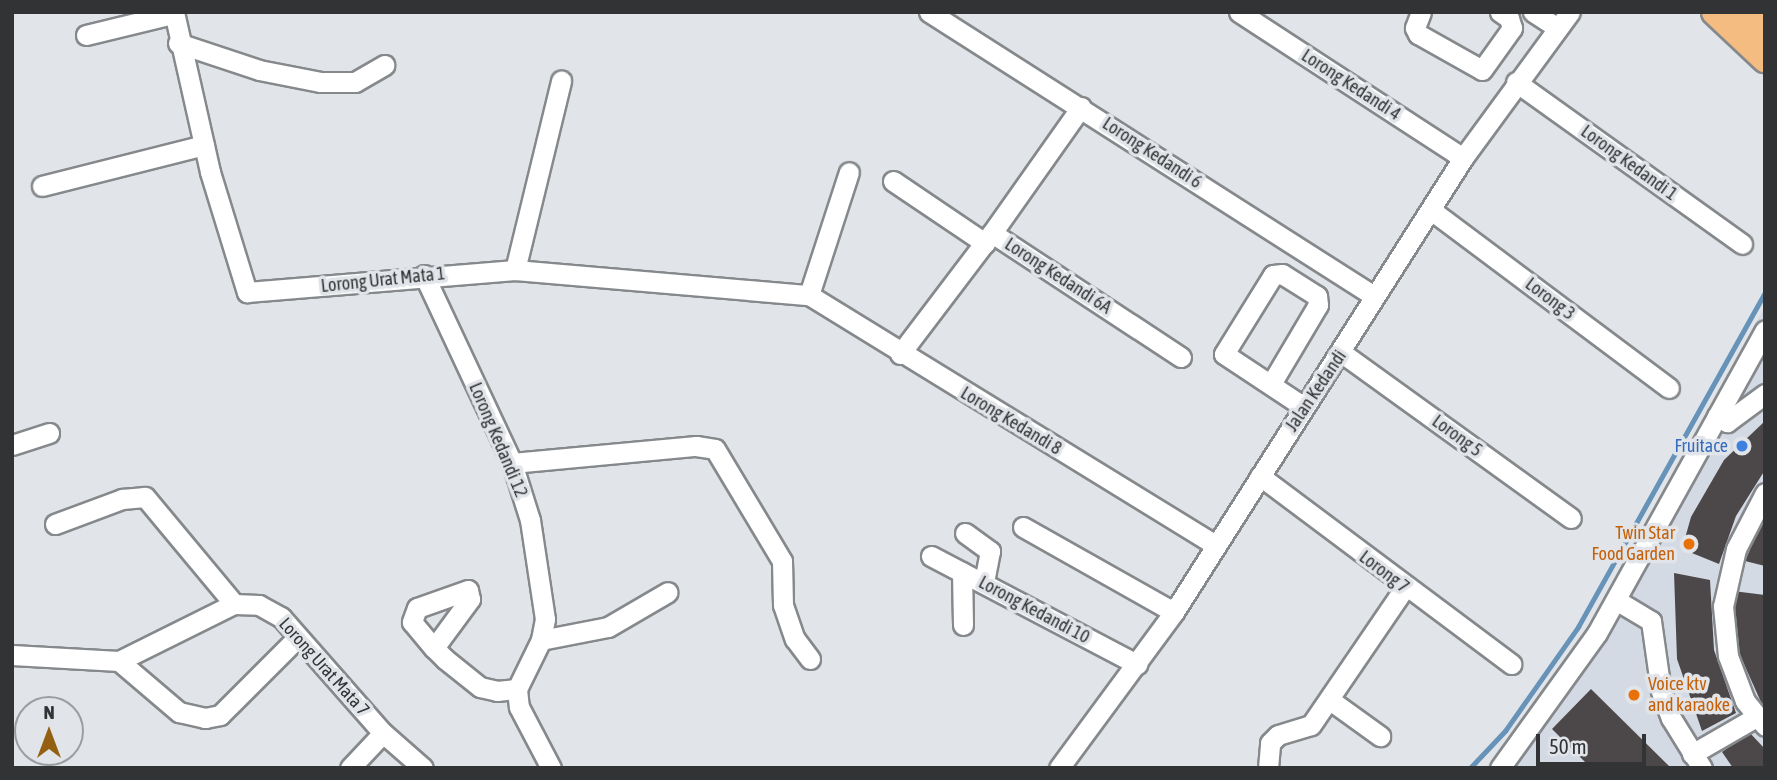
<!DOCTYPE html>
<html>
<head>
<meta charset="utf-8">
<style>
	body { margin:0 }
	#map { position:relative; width:1777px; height:780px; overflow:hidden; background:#e1e4e8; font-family:"Asap Condensed",sans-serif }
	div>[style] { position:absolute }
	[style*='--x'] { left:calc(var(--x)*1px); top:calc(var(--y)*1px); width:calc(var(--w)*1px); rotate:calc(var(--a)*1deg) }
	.built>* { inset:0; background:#d3dae4 }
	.stream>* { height:4.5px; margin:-2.25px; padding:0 2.25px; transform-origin:2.25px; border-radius:2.25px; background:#6793b9 }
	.building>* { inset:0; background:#4c484a }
	.roads { filter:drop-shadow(2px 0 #86898c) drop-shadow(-2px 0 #86898c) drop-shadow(0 2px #86898c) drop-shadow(0 -2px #86898c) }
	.minor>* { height:19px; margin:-9.5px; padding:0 9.5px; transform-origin:9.5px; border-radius:9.5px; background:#fff }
	.major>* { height:26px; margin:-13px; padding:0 13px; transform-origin:13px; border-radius:13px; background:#f5bc82 }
	.dots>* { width:19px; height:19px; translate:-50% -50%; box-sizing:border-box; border:4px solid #e1e4e8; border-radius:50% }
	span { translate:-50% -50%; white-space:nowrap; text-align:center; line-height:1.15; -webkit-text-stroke:7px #e1e4e8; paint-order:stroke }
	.street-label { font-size:18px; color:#323335 }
	.shop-label { font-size:18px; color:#366cbe }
	.right { translate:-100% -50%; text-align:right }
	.food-label { font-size:18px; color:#c56008 }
	.left { translate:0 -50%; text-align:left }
	.frame { position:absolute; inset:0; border:14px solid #323335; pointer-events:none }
	.north { position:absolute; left:14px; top:696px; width:70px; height:70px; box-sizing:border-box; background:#e1e4e8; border:2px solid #9b9da0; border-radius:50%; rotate:0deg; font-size:19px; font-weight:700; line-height:28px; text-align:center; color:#323335 }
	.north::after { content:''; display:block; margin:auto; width:24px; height:32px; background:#926010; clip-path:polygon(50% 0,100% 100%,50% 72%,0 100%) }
	.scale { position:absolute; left:1536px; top:734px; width:110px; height:32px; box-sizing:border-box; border:4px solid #323335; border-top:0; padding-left:9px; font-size:21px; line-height:24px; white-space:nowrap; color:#323335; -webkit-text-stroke:5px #e1e4e8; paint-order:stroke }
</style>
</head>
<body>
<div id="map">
	<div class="built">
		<div style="clip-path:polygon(1765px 306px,1765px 768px,1485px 768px,1526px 722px,1593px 627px)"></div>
	</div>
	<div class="stream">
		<div style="--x:1470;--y:768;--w:51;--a:-46.6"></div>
		<div style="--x:1505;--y:731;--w:127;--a:-54.9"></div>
		<div style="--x:1578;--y:627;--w:384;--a:-60.8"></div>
	</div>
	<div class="building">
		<div style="clip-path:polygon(1765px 421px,1765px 470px,1736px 516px,1719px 564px,1682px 549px,1691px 517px,1724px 460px)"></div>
		<div style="clip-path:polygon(1765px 515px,1765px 566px,1745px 561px)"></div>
		<div style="clip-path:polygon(1674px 573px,1710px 580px,1714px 650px,1736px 713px,1702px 731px,1677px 659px)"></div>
		<div style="clip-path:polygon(1733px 591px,1765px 595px,1765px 711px,1739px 653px)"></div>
		<div style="clip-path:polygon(1591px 689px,1671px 768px,1591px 768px,1552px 729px)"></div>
		<div style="clip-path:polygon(1749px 732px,1765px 749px,1765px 768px,1733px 768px,1722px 752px)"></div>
	</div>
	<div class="roads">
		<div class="minor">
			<div style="--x:174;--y:12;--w:164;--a:77.3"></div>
			<div style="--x:210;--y:172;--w:126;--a:72.9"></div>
			<div style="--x:247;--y:292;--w:269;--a:-4.7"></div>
			<div style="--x:515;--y:270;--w:295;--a:4.9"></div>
			<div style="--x:809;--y:295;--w:477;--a:31.6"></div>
			<div style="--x:929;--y:12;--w:528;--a:32.55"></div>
			<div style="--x:1239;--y:12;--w:267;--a:33.1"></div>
			<div style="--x:1421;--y:12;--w:17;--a:111"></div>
			<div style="--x:1415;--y:28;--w:7;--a:63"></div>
			<div style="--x:1418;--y:34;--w:73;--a:29.4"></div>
			<div style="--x:1482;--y:70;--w:52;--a:-54.5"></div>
			<div style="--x:1512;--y:28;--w:10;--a:-107"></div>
			<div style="--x:1509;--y:18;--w:11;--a:-146"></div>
			<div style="--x:1533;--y:12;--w:27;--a:33"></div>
			<div style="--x:86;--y:35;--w:89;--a:-13.6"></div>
			<div style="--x:178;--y:43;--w:85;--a:18.4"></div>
			<div style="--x:259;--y:70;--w:62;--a:11.1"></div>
			<div style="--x:320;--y:82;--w:35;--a:0"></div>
			<div style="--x:355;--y:82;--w:34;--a:-30"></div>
			<div style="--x:1516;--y:82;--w:278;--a:35.6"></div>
			<div style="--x:1081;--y:107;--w:154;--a:125.2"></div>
			<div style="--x:992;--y:233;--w:226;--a:33.3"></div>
			<div style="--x:893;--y:181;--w:111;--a:34"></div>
			<div style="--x:42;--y:186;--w:167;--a:-14.2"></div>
			<div style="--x:1431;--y:210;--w:297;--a:36.8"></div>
			<div style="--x:515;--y:270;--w:195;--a:-76.3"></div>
			<div style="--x:424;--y:275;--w:208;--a:64.9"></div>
			<div style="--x:512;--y:463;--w:60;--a:72.5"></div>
			<div style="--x:530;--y:520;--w:100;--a:81.4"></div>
			<div style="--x:545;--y:619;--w:21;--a:101"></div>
			<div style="--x:541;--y:640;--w:55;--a:116.1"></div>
			<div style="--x:517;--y:689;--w:18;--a:84"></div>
			<div style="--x:519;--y:707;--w:69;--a:62.3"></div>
			<div style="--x:809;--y:295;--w:129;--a:-72"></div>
			<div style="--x:1342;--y:353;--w:282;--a:35.8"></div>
			<div style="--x:900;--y:354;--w:152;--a:-52.8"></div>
			<div style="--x:1271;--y:384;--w:92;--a:-59.3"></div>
			<div style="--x:1318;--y:305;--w:9;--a:-96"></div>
			<div style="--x:1317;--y:296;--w:41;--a:-147.8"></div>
			<div style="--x:1282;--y:274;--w:9;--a:174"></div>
			<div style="--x:1273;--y:275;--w:93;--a:121.8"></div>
			<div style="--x:1224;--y:354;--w:96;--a:33.5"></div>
			<div style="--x:1717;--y:416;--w:12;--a:31"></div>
			<div style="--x:1727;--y:422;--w:47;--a:-36.4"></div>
			<div style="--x:12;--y:445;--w:39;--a:-18"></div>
			<div style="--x:512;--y:463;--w:185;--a:-5.3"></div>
			<div style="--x:696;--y:446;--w:19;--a:9"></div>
			<div style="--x:715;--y:449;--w:131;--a:59.1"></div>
			<div style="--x:782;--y:561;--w:44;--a:88.7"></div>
			<div style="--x:783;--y:605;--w:36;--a:71"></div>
			<div style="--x:795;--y:639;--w:25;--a:53"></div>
			<div style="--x:1260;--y:476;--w:314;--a:36.8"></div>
			<div style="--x:1765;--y:493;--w:63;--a:117.4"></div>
			<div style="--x:1736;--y:549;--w:58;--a:102.8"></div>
			<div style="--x:1723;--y:606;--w:50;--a:84.3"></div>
			<div style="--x:1728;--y:656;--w:48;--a:69.3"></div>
			<div style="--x:1745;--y:701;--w:32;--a:51"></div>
			<div style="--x:55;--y:524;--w:72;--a:-20.5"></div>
			<div style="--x:122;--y:499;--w:23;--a:-5"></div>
			<div style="--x:145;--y:497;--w:139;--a:50.2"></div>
			<div style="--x:1023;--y:527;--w:173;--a:29.4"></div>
			<div style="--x:965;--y:533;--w:31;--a:36"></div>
			<div style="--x:990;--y:551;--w:33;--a:101"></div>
			<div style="--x:931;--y:556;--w:233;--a:27.7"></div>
			<div style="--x:962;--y:572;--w:53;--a:88.9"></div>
			<div style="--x:1616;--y:600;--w:41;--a:31"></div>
			<div style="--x:1651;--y:621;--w:71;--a:81.9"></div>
			<div style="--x:1661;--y:691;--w:29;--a:70"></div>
			<div style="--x:1671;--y:718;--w:59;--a:58.2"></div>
			<div style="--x:541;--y:640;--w:68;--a:-11"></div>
			<div style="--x:608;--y:627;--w:69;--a:-30.3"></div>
			<div style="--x:434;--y:648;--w:61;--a:-53.7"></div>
			<div style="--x:470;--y:599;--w:9;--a:-103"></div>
			<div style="--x:468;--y:590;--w:54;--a:160.6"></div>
			<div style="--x:417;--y:608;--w:15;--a:110"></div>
			<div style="--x:412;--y:622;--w:34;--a:50"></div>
			<div style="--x:434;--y:648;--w:16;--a:45"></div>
			<div style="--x:445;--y:659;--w:45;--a:38.7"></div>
			<div style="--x:480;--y:687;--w:17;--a:13"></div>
			<div style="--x:497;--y:691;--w:20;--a:-6"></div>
			<div style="--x:12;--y:655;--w:107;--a:3.2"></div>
			<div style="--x:119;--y:661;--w:128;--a:-26.4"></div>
			<div style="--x:234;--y:604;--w:25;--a:2"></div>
			<div style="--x:259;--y:605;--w:25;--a:29"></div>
			<div style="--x:281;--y:617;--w:154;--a:48.7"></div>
			<div style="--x:383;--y:733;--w:53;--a:41.2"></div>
			<div style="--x:119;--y:661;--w:79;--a:40.4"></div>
			<div style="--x:179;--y:712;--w:27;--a:13"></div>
			<div style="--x:205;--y:718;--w:15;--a:-11"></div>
			<div style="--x:220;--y:715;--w:110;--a:-45"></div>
			<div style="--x:1330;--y:700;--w:62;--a:35.8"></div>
			<div style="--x:1692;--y:754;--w:74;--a:-30"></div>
			<div style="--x:350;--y:768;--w:48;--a:-46.7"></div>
			<div style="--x:1059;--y:768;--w:194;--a:-53.6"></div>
			<div style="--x:1174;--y:612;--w:538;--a:-57.52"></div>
			<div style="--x:1463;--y:158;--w:181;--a:-53.8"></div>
			<div style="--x:1268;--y:768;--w:25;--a:-85"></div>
			<div style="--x:1270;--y:743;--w:11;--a:-45"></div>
			<div style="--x:1278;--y:735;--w:34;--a:-17"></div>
			<div style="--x:1311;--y:725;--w:167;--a:-55.7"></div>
			<div style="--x:1500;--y:768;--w:166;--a:-54.3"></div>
			<div style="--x:1597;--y:633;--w:346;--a:-61"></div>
		</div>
		<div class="major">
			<div style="--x:1715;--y:12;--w:69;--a:43.2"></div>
			<div style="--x:1743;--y:12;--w:30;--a:44"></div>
		</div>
	</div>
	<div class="dots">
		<div style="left:1742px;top:446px;background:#3f7fe0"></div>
		<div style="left:1689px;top:544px;background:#e8710a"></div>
		<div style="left:1634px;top:695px;background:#e8710a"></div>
	</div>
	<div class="street-label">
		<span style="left:1351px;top:85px;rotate:33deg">Lorong Kedandi 4</span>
		<span style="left:1152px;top:153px;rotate:33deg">Lorong Kedandi 6</span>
		<span style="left:1629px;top:163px;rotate:36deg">Lorong Kedandi 1</span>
		<span style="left:1058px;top:276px;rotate:33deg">Lorong Kedandi 6A</span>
		<span style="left:383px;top:280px;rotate:-6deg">Lorong Urat Mata 1</span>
		<span style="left:1550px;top:299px;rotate:37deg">Lorong 3</span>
		<span style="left:1316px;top:391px;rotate:-56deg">Jalan Kedandi</span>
		<span style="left:1011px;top:421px;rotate:31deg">Lorong Kedandi 8</span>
		<span style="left:1457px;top:436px;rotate:36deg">Lorong 5</span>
		<span style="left:498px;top:440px;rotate:67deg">Lorong Kedandi 12</span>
		<span style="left:1384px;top:572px;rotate:37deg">Lorong 7</span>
		<span style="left:1034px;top:610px;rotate:28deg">Lorong Kedandi 10</span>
		<span style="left:324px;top:667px;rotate:48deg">Lorong Urat Mata 7</span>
	</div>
	<div class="shop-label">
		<span class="right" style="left:1728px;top:446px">Fruitace</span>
	</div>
	<div class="food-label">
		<span class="right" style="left:1675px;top:544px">Twin Star<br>Food Garden</span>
		<span class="left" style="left:1648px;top:695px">Voice ktv<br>and karaoke</span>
	</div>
	<div class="frame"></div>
	<div class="north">N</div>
	<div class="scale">50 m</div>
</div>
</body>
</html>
